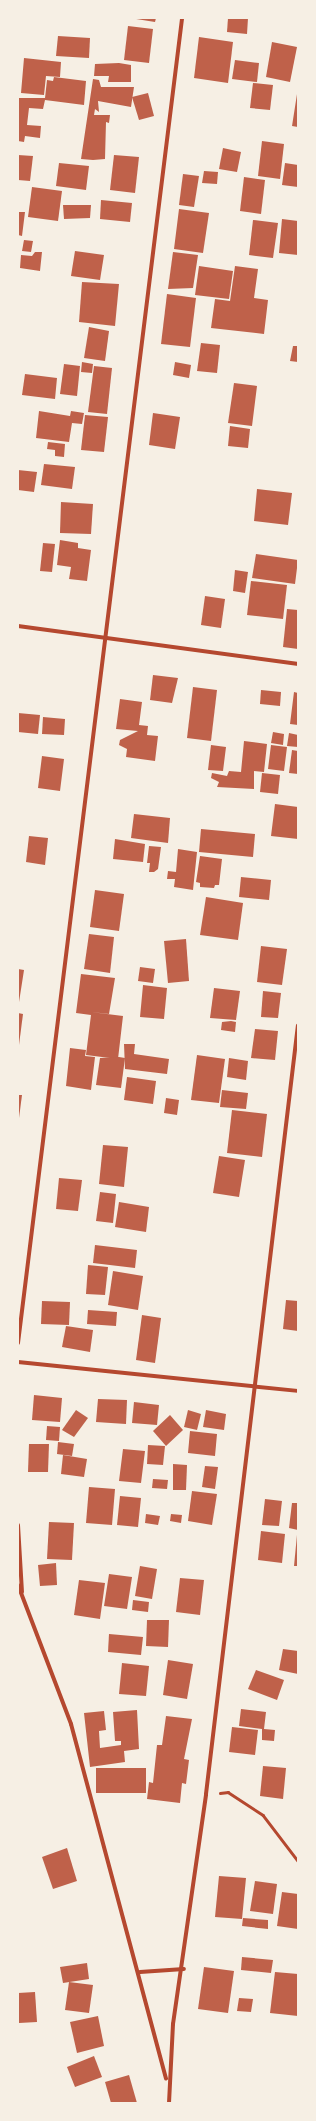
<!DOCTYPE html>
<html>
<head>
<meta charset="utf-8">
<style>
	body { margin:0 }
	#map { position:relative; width:316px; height:2121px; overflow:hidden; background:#f6efe4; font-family:Georgia,serif }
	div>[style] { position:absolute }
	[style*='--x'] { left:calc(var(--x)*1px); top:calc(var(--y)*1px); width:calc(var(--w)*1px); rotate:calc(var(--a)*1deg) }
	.building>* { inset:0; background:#bf614a }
	.path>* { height:2.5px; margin:-1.25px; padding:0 1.25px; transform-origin:1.25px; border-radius:1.25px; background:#b5482f }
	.minor>* { height:4px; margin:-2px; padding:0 2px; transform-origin:2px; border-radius:2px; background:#b5482f }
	span { translate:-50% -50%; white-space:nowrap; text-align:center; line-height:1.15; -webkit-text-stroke:3.5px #f6efe4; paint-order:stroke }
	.frame { position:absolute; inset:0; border:19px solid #f6efe4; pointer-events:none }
</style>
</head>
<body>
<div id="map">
	<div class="building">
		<div style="clip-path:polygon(130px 18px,156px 18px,155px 22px)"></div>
		<div style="clip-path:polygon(228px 18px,248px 18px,247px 34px,227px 32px)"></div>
		<div style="clip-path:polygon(128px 26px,153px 29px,149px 63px,124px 60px)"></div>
		<div style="clip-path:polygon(58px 36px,90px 38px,89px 58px,56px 56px)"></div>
		<div style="clip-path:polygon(199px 37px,233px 42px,228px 83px,194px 78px)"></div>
		<div style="clip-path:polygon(272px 42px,297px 47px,290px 82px,266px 77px)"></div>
		<div style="clip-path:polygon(24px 58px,61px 62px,60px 77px,46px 76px,44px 95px,21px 93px)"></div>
		<div style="clip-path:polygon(235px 60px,259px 63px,257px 82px,232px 79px)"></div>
		<div style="clip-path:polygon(119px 63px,131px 65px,131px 82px,108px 82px,109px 76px,94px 76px,95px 64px)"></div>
		<div style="clip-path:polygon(54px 77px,86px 81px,84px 105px,45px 100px,43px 109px,29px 108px,27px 125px,41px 126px,40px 138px,25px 136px,24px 142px,18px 141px,18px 98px,45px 98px,47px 80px,53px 81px)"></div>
		<div style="clip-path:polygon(93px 79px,99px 80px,101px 87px,134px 87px,131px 107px,98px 101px,99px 112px,95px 109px,94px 115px,110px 115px,109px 123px,106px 122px,105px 159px,93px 160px,81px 159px)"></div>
		<div style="clip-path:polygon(253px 83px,273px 85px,270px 110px,250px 108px)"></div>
		<div style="clip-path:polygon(148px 93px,154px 116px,139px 120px,132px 97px)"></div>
		<div style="clip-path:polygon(297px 94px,298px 94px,298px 127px,292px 126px)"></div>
		<div style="clip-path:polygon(262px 141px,284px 144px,280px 179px,258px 176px)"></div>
		<div style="clip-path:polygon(223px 148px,241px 152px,237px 172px,219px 169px)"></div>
		<div style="clip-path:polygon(18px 155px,33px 156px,30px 181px,18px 180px)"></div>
		<div style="clip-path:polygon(114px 155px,139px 157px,135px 193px,110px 190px)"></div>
		<div style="clip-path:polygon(59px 163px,89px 166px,86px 190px,56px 186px)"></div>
		<div style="clip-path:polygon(285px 163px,298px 165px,298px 187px,282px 185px)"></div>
		<div style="clip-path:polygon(204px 171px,218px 172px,217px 184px,202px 183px)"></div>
		<div style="clip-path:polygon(183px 174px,199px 176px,194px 207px,179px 205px)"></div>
		<div style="clip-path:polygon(244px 177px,265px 180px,261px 214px,240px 211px)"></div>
		<div style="clip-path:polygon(32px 187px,62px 191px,58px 221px,28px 217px)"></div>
		<div style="clip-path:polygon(101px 200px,132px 203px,130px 222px,100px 219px)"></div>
		<div style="clip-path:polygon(63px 205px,91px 205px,90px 218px,64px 219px)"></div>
		<div style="clip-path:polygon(179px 209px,209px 213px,203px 253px,174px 249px)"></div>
		<div style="clip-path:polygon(18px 212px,25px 212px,22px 236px,18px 235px)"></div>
		<div style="clip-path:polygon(282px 219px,298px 221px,298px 255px,279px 253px)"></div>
		<div style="clip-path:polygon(253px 220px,278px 223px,273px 258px,249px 255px)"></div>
		<div style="clip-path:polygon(24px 240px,33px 241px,31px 252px,22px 251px)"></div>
		<div style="clip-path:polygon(75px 251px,104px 255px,100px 280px,71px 276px)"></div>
		<div style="clip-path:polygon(35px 252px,42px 252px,40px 271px,20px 268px,21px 255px,32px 256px)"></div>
		<div style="clip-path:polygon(173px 252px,198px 255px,193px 288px,168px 289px)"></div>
		<div style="clip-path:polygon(199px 266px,233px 271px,229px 299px,195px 295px)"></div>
		<div style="clip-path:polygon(235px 266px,258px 269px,254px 298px,268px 300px,264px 334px,211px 328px,215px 299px,230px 301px)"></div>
		<div style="clip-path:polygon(82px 282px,119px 284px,115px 326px,79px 322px)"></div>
		<div style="clip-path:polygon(167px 294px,196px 298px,190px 347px,161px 344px)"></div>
		<div style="clip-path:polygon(89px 327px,109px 331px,105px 361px,84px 358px)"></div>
		<div style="clip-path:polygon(201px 343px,220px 345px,217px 373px,197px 371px)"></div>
		<div style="clip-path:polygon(293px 346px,298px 346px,298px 362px,290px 361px)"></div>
		<div style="clip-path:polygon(82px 362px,93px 364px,92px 373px,81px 372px)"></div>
		<div style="clip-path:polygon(175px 362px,191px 365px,189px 378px,173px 375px)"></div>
		<div style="clip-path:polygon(64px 364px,80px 366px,77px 396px,60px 394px)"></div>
		<div style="clip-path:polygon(94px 366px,112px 368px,107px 414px,88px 412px)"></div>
		<div style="clip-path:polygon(25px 374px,57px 378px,55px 399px,22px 395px)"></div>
		<div style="clip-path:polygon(234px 383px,257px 386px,252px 426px,228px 423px)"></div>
		<div style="clip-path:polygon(39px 411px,70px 416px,71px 411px,84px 413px,82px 424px,72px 423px,69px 442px,36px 438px)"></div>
		<div style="clip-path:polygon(153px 413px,180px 417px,175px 449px,149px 445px)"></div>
		<div style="clip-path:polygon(85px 415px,108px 417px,104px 452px,81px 450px)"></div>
		<div style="clip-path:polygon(230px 426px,250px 429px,248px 448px,228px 446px)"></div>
		<div style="clip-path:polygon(48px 442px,65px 444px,64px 457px,55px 456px,55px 450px,47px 449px)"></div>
		<div style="clip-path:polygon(44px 464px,75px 467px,72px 489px,41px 485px)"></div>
		<div style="clip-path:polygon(18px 470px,37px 472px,34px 492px,18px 490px)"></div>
		<div style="clip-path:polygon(257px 489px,292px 493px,288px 525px,254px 521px)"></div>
		<div style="clip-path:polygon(61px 502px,93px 504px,91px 534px,60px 533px)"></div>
		<div style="clip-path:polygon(60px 540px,78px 543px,78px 548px,91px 550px,87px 581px,69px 579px,71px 567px,57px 565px)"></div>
		<div style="clip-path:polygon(43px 543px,55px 544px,52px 572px,40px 571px)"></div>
		<div style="clip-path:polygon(256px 554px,298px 560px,295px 584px,252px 578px)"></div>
		<div style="clip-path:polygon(235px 570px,248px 572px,245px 593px,233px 591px)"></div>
		<div style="clip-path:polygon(251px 581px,287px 585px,283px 619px,247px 615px)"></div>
		<div style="clip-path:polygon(205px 596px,225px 599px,221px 628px,201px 625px)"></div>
		<div style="clip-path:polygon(287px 609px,298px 610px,298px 649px,283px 647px)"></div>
		<div style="clip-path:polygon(153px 675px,178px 678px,172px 703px,150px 700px)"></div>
		<div style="clip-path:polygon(193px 687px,217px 690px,211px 741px,187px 738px)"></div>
		<div style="clip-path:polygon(261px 690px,281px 692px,280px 706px,260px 704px)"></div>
		<div style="clip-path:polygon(294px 692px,298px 693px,298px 725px,290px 724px)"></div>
		<div style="clip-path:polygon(120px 699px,142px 702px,139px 725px,148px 726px,147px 735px,158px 736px,155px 761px,126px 757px,127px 749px,119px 745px,120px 740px,138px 731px,116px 729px)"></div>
		<div style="clip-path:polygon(18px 713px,40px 715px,38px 734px,18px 732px)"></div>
		<div style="clip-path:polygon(43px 717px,65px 719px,64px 735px,42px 734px)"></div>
		<div style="clip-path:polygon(273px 732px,284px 734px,283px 745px,271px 743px)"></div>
		<div style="clip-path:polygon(289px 733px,298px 735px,298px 747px,287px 746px)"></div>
		<div style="clip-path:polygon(244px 741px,267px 744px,264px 772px,254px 771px,254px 789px,217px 787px,219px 782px,211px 778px,212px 773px,227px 776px,229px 771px,241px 772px)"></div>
		<div style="clip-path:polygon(211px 745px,226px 747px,223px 771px,208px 770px)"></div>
		<div style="clip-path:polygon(271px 745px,287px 747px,284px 771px,268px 769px)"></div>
		<div style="clip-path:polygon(292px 750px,298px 751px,298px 774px,289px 773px)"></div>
		<div style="clip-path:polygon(42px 756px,64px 759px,60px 791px,38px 788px)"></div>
		<div style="clip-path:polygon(262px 773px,280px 775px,278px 794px,260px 792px)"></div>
		<div style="clip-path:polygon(275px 804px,298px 807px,298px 839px,271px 836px)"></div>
		<div style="clip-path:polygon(134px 814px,170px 818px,168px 843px,131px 838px)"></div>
		<div style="clip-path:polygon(201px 829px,255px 834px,253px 857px,199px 852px)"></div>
		<div style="clip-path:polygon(29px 836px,48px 838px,45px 865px,26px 862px)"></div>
		<div style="clip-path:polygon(115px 839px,145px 844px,143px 862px,113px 859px)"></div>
		<div style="clip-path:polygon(149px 846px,161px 847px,158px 869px,154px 872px,149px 872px,150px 863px,147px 863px)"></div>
		<div style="clip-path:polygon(178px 849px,197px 852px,193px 890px,174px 887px,175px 879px,167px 879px,168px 871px,176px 872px)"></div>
		<div style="clip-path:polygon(200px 856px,222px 859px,219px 885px,215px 885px,214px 888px,200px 887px,200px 883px,196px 882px)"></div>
		<div style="clip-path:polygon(241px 877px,271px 880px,269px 900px,239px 897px)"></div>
		<div style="clip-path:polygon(95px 890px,124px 894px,119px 931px,90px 927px)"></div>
		<div style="clip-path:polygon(206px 897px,243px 903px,238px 940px,200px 935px)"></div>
		<div style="clip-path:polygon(89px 934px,114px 937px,110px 973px,84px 969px)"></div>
		<div style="clip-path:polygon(186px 939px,189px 981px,168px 983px,164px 941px)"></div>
		<div style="clip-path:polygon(261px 946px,287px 949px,282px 985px,257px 982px)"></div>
		<div style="clip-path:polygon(140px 967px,155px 969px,153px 983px,138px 981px)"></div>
		<div style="clip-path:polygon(18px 969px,24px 970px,19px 1002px,18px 1002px)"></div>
		<div style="clip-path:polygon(81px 974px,115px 978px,109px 1014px,91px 1012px,123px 1016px,118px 1059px,86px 1055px,91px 1015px,76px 1013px)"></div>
		<div style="clip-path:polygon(143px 985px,167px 988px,164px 1019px,140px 1017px)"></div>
		<div style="clip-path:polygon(214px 988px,240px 991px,236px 1020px,210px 1018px)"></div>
		<div style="clip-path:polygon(263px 991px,281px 993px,278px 1018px,261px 1017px)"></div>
		<div style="clip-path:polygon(18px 1013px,23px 1014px,19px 1045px,18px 1045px)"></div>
		<div style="clip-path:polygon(231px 1021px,236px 1022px,235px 1032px,221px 1030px,222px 1022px)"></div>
		<div style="clip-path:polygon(255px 1029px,278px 1031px,275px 1060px,251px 1058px)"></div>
		<div style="clip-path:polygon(124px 1044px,135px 1044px,134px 1054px,169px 1059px,167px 1074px,125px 1069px)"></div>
		<div style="clip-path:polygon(70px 1048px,86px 1050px,85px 1056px,95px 1057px,91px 1090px,66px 1086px)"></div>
		<div style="clip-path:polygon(197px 1055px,225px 1059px,219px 1103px,191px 1100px)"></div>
		<div style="clip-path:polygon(119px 1057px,125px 1058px,121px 1088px,96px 1085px,100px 1058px)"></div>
		<div style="clip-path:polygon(229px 1058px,248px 1061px,246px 1080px,227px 1077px)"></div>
		<div style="clip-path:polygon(127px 1077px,156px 1081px,153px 1104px,124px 1100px)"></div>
		<div style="clip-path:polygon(222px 1090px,248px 1093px,246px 1109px,220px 1107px)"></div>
		<div style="clip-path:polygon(18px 1095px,22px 1095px,19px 1118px,18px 1118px)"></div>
		<div style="clip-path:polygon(166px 1098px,179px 1100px,177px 1115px,164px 1113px)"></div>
		<div style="clip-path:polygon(232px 1110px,267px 1114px,262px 1157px,227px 1153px)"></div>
		<div style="clip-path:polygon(103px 1145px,128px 1147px,124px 1187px,99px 1184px)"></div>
		<div style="clip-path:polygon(219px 1156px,245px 1160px,239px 1197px,213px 1193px)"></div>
		<div style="clip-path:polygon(59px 1178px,82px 1180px,78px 1211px,56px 1209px)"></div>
		<div style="clip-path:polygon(100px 1192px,116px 1194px,113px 1223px,96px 1221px)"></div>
		<div style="clip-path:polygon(119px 1202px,149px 1207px,146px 1232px,115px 1227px)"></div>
		<div style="clip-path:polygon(95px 1245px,137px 1250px,135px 1268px,93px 1263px)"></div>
		<div style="clip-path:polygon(88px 1265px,108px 1267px,105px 1295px,86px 1294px)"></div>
		<div style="clip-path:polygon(113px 1271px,143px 1276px,138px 1310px,108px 1305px)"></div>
		<div style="clip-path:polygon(286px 1300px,298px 1301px,298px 1331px,283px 1329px)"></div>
		<div style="clip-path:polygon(42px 1301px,70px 1302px,69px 1325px,41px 1324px)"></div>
		<div style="clip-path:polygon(88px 1310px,117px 1312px,116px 1326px,87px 1324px)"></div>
		<div style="clip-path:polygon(142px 1315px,161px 1318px,155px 1363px,136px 1360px)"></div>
		<div style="clip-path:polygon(66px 1326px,93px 1330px,90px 1352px,62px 1347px)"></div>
		<div style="clip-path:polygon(34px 1395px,62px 1398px,60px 1422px,32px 1420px)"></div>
		<div style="clip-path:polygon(98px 1399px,127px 1400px,126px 1424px,96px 1422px)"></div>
		<div style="clip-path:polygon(134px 1402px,159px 1405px,157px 1425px,132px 1423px)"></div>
		<div style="clip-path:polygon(76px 1410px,88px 1418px,74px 1437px,62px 1430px)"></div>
		<div style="clip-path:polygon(188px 1410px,201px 1414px,197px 1430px,184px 1427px)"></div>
		<div style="clip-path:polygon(206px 1410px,226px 1414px,224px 1430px,203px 1427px)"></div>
		<div style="clip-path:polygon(170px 1415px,183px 1430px,166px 1446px,153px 1431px)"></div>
		<div style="clip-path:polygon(47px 1426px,60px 1427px,59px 1441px,46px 1440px)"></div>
		<div style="clip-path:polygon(190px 1431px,217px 1434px,215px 1456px,188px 1453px)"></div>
		<div style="clip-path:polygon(58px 1442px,74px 1444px,72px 1456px,57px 1454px)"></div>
		<div style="clip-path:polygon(29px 1444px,49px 1444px,48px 1472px,28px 1472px)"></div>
		<div style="clip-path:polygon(148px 1445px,165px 1446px,163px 1465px,147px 1464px)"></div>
		<div style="clip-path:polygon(123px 1449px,145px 1451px,141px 1483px,119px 1481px)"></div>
		<div style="clip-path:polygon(63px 1455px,87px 1459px,84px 1477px,61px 1474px)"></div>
		<div style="clip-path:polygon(173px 1464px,187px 1465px,186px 1490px,173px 1490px)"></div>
		<div style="clip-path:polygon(205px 1466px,218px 1467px,215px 1489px,202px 1487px)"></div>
		<div style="clip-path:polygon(153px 1479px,168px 1480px,167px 1489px,152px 1488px)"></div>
		<div style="clip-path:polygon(89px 1487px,115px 1489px,112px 1525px,86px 1523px)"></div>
		<div style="clip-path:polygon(192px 1491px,217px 1494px,212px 1525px,188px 1521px)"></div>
		<div style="clip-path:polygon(120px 1496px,141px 1498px,138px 1527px,117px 1525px)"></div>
		<div style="clip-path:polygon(265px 1499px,282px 1501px,279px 1526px,262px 1525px)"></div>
		<div style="clip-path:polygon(292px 1503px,298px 1503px,298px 1530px,289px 1528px)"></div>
		<div style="clip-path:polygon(146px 1514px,160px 1516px,158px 1525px,145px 1523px)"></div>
		<div style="clip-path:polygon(171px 1514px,182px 1515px,181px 1523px,170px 1521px)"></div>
		<div style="clip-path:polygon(49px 1522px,74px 1523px,72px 1560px,47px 1559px)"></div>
		<div style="clip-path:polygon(261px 1531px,285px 1534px,282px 1563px,258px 1560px)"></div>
		<div style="clip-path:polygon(297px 1535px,298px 1535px,298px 1566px,294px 1566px)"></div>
		<div style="clip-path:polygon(56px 1563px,57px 1585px,40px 1586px,38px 1565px)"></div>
		<div style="clip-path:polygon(140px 1566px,157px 1569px,152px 1599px,135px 1596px)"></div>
		<div style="clip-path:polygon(109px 1574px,132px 1577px,127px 1609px,104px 1606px)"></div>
		<div style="clip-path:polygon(180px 1578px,204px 1580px,200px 1615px,176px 1612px)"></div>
		<div style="clip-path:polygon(79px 1580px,105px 1583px,100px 1619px,74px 1615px)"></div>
		<div style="clip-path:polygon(133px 1600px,149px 1602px,148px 1612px,132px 1610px)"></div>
		<div style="clip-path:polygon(147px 1620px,169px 1620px,168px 1647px,146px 1646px)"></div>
		<div style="clip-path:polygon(109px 1634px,143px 1637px,141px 1655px,108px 1652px)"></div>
		<div style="clip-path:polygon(283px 1649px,298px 1651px,298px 1674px,279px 1670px)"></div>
		<div style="clip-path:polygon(168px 1660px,193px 1664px,187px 1699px,163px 1695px)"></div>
		<div style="clip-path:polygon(122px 1663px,149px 1666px,146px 1696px,119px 1694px)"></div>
		<div style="clip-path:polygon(256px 1670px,284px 1680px,277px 1700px,248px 1689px)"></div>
		<div style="clip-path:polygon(241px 1709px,266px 1712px,264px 1729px,275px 1730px,274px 1741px,262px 1740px,262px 1729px,239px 1726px)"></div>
		<div style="clip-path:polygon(137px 1710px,139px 1749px,124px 1751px,125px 1762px,90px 1767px,84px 1713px,104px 1711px,106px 1730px,99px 1731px,100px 1748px,121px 1745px,121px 1741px,115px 1741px,113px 1712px)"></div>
		<div style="clip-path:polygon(166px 1716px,192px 1719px,184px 1759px,189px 1760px,186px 1784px,182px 1783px,180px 1803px,147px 1799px,149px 1782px,153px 1783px,157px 1745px,162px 1745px)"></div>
		<div style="clip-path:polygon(232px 1727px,258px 1730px,255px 1755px,229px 1752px)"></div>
		<div style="clip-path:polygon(263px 1766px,286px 1768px,283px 1799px,260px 1796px)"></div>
		<div style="clip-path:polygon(96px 1768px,146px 1768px,146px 1793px,96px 1793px)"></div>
		<div style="clip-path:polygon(67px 1848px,77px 1881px,53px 1889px,42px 1857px)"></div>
		<div style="clip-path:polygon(219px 1876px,246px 1878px,242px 1919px,215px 1917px)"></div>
		<div style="clip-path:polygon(255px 1881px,277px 1884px,273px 1914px,250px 1911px)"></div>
		<div style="clip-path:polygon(282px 1892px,298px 1894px,298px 1929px,277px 1926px)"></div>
		<div style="clip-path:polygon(243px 1918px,268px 1920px,268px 1929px,242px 1926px)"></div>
		<div style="clip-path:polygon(242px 1957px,273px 1960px,271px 1973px,241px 1970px)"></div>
		<div style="clip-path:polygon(87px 1963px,89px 1979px,63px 1983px,60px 1967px)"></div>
		<div style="clip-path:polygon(204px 1967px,234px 1971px,228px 2013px,198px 2009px)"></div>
		<div style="clip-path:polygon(275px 1972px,298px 1974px,298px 2016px,270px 2013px)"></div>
		<div style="clip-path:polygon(69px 1982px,93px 1985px,89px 2013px,65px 2010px)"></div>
		<div style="clip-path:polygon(35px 1992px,37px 2022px,19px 2023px,18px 1993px)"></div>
		<div style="clip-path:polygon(239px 1998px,253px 1999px,251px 2012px,237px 2011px)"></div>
		<div style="clip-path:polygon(98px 2016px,104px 2046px,77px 2053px,70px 2022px)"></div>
		<div style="clip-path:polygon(94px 2056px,102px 2077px,75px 2087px,67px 2067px)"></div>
		<div style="clip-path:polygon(129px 2075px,137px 2103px,111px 2103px,105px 2082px)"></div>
	</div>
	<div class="path">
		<div style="--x:220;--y:1793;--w:8;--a:-7"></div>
		<div style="--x:228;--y:1792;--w:42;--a:33.3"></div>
		<div style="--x:263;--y:1815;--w:58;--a:52.7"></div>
	</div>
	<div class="minor">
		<div style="--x:18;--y:626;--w:283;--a:7.7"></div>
		<div style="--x:18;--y:1343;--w:1335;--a:-82.94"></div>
		<div style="--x:18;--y:1362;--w:281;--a:5.9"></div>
		<div style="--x:18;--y:1525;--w:67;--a:86.6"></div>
		<div style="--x:18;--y:1585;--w:149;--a:69.1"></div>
		<div style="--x:71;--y:1724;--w:367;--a:75"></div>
		<div style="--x:140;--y:1972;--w:44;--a:-3.9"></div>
		<div style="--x:169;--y:2103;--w:79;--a:-87.1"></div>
		<div style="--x:173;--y:2024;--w:232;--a:-81.8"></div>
		<div style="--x:206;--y:1794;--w:774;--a:-83.18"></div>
	</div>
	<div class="frame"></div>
</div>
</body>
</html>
